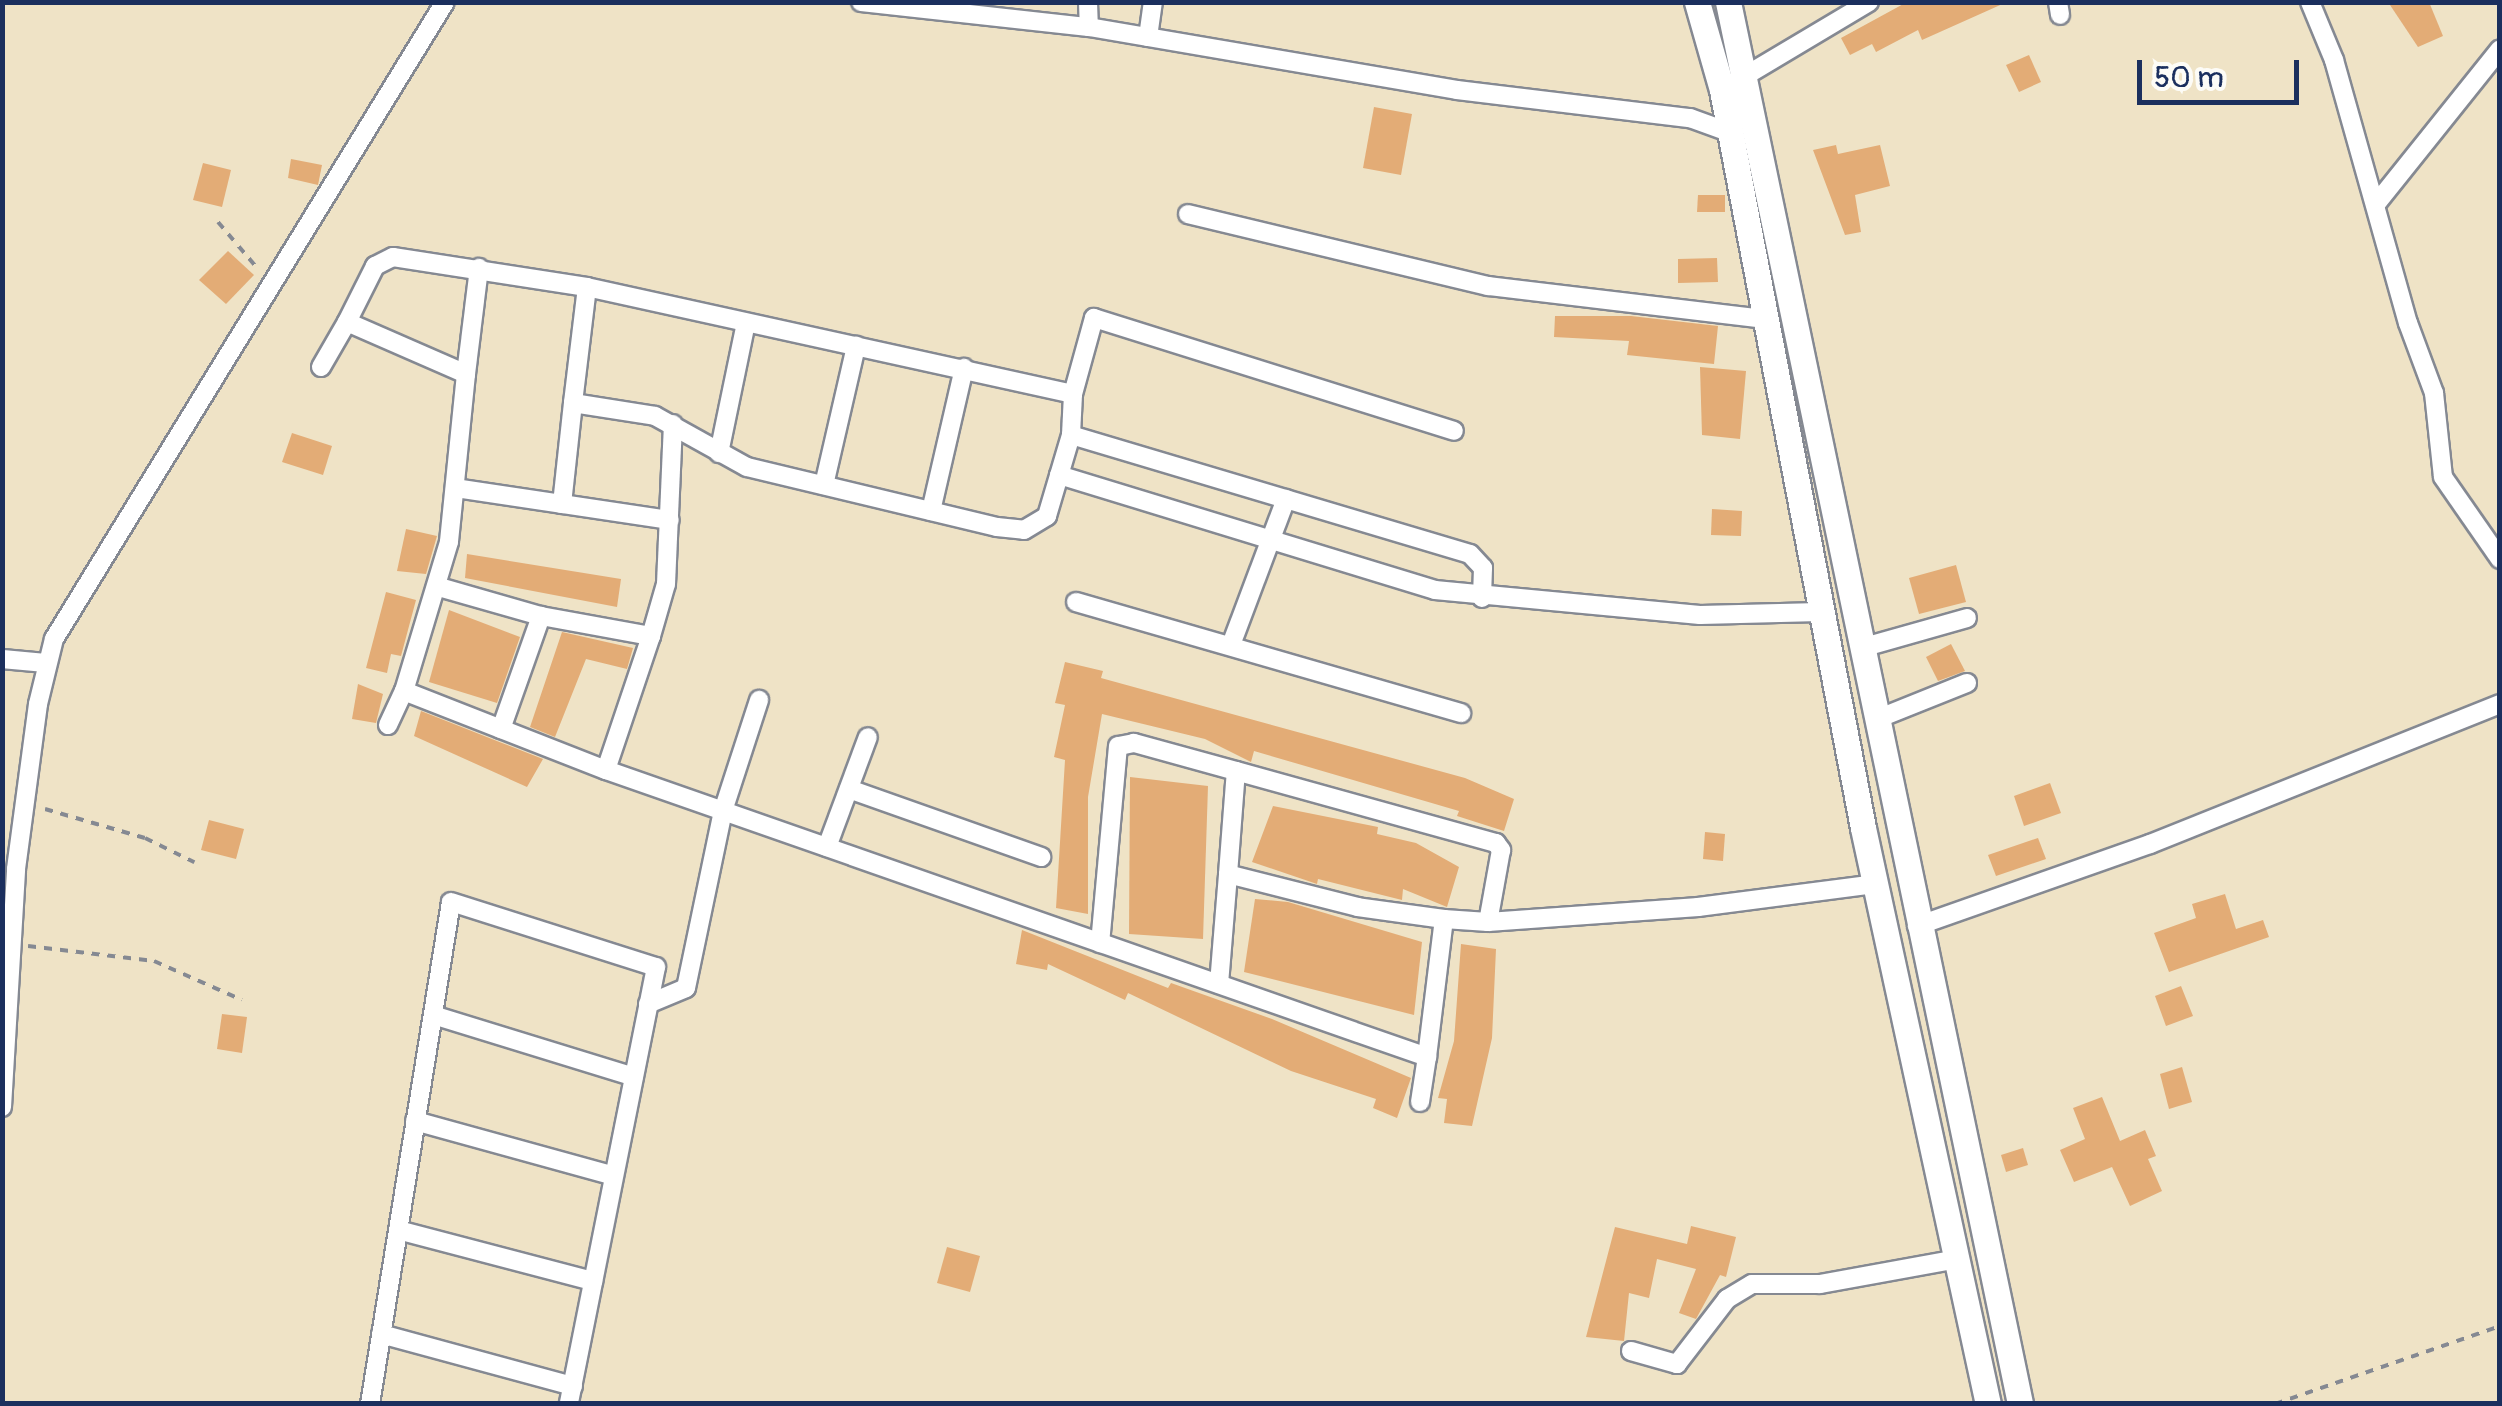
<!DOCTYPE html>
<html>
<head>
<meta charset="utf-8">
<style>
	body { margin:0 }
	#map { position:relative; width:2502px; height:1406px; overflow:hidden; background:#efe3c6; font-family:Pangolin,sans-serif }
	div>[style] { position:absolute }
	[style*='--x'] { left:calc(var(--x)*1px); top:calc(var(--y)*1px); width:calc(var(--w)*1px); rotate:calc(var(--a)*1deg) }
	.building>* { inset:0; background:#e3ac76 }
	.path>* { height:4px; margin-top:-2px; transform-origin:0; background:repeating-linear-gradient(90deg,#858992 0 8px,transparent 0 16px) }
	.roads { filter:drop-shadow(2px 0 #858992) drop-shadow(-2px 0 #858992) drop-shadow(0 2px #858992) drop-shadow(0 -2px #858992) }
	.street>* { height:18px; margin:-9px; padding:0 9px; transform-origin:9px; border-radius:9px; background:#fff }
	.secondary>* { height:25px; margin:-12.5px; padding:0 12.5px; transform-origin:12.5px; border-radius:12.5px; background:#fff }
	span { translate:-50% -50%; white-space:nowrap; text-align:center; line-height:1.15; -webkit-text-stroke:8px #fdfcf7; paint-order:stroke }
	.frame { position:absolute; inset:0; border:5px solid #1b2f5e; pointer-events:none }
	.scale { position:absolute; left:2137px; top:60px; width:162px; height:45px; box-sizing:border-box; border:5px solid #1b2f5e; border-top:0; padding-left:12px; font-size:30px; line-height:35px; white-space:nowrap; color:#1b2f5e; -webkit-text-stroke:8px #fdfcf7; paint-order:stroke }
</style>
</head>
<body>
<div id="map">
	<div class="building">
		<div style="clip-path:polygon(1907px 2px,2007px 2px,1922px 40px,1918px 30px,1876px 52px,1872px 44px,1850px 55px,1841px 38px)"></div>
		<div style="clip-path:polygon(2388px 2px,2429px 2px,2443px 36px,2418px 47px)"></div>
		<div style="clip-path:polygon(2029px 55px,2041px 82px,2019px 92px,2006px 65px)"></div>
		<div style="clip-path:polygon(1374px 107px,1412px 114px,1401px 175px,1363px 168px)"></div>
		<div style="clip-path:polygon(1836px 145px,1838px 154px,1880px 145px,1890px 186px,1855px 195px,1861px 232px,1845px 235px,1813px 150px)"></div>
		<div style="clip-path:polygon(291px 159px,322px 165px,318px 185px,288px 178px)"></div>
		<div style="clip-path:polygon(203px 163px,231px 170px,222px 207px,193px 200px)"></div>
		<div style="clip-path:polygon(1698px 195px,1725px 195px,1725px 212px,1697px 212px)"></div>
		<div style="clip-path:polygon(228px 251px,254px 275px,226px 304px,199px 280px)"></div>
		<div style="clip-path:polygon(1717px 258px,1718px 282px,1678px 283px,1678px 259px)"></div>
		<div style="clip-path:polygon(1555px 316px,1631px 316px,1718px 326px,1714px 364px,1627px 355px,1629px 341px,1554px 337px)"></div>
		<div style="clip-path:polygon(1700px 367px,1746px 371px,1740px 439px,1702px 435px)"></div>
		<div style="clip-path:polygon(292px 433px,332px 446px,323px 475px,282px 462px)"></div>
		<div style="clip-path:polygon(1712px 509px,1742px 511px,1741px 536px,1711px 535px)"></div>
		<div style="clip-path:polygon(406px 529px,437px 536px,426px 574px,397px 571px)"></div>
		<div style="clip-path:polygon(467px 554px,621px 579px,617px 607px,465px 578px)"></div>
		<div style="clip-path:polygon(1956px 565px,1966px 602px,1919px 614px,1909px 578px)"></div>
		<div style="clip-path:polygon(386px 592px,416px 600px,401px 656px,391px 654px,387px 673px,366px 668px)"></div>
		<div style="clip-path:polygon(449px 610px,520px 637px,497px 703px,429px 682px)"></div>
		<div style="clip-path:polygon(562px 632px,633px 648px,627px 669px,586px 659px,555px 737px,530px 727px)"></div>
		<div style="clip-path:polygon(1951px 644px,1965px 671px,1938px 681px,1926px 657px)"></div>
		<div style="clip-path:polygon(1065px 662px,1103px 671px,1101px 678px,1465px 778px,1514px 799px,1504px 831px,1457px 816px,1459px 811px,1254px 751px,1251px 762px,1205px 739px,1102px 714px,1088px 797px,1088px 914px,1056px 908px,1065px 760px,1054px 757px,1065px 705px,1055px 703px)"></div>
		<div style="clip-path:polygon(358px 684px,383px 694px,376px 723px,352px 719px)"></div>
		<div style="clip-path:polygon(421px 711px,502px 743px,543px 759px,527px 787px,414px 736px)"></div>
		<div style="clip-path:polygon(1130px 777px,1208px 786px,1203px 939px,1129px 934px)"></div>
		<div style="clip-path:polygon(2050px 783px,2061px 813px,2024px 826px,2014px 796px)"></div>
		<div style="clip-path:polygon(1273px 806px,1378px 827px,1377px 834px,1416px 843px,1459px 867px,1447px 907px,1403px 889px,1402px 900px,1318px 879px,1317px 884px,1252px 862px)"></div>
		<div style="clip-path:polygon(209px 820px,244px 829px,236px 859px,201px 850px)"></div>
		<div style="clip-path:polygon(1705px 832px,1725px 834px,1723px 861px,1703px 859px)"></div>
		<div style="clip-path:polygon(2038px 838px,2046px 859px,1996px 876px,1988px 855px)"></div>
		<div style="clip-path:polygon(2225px 894px,2236px 929px,2263px 920px,2269px 937px,2169px 972px,2154px 933px,2196px 918px,2192px 904px)"></div>
		<div style="clip-path:polygon(1255px 899px,1288px 902px,1422px 942px,1414px 1015px,1244px 972px)"></div>
		<div style="clip-path:polygon(1022px 930px,1168px 988px,1171px 983px,1272px 1019px,1411px 1078px,1397px 1118px,1373px 1108px,1376px 1099px,1291px 1071px,1128px 993px,1125px 1000px,1048px 964px,1047px 970px,1016px 964px)"></div>
		<div style="clip-path:polygon(1461px 944px,1496px 949px,1492px 1038px,1472px 1126px,1444px 1123px,1447px 1099px,1438px 1098px,1454px 1041px)"></div>
		<div style="clip-path:polygon(2181px 986px,2193px 1016px,2166px 1026px,2155px 996px)"></div>
		<div style="clip-path:polygon(222px 1014px,247px 1017px,242px 1053px,217px 1049px)"></div>
		<div style="clip-path:polygon(2182px 1067px,2192px 1102px,2169px 1109px,2160px 1074px)"></div>
		<div style="clip-path:polygon(2102px 1097px,2120px 1141px,2145px 1130px,2156px 1156px,2148px 1159px,2162px 1191px,2130px 1206px,2112px 1167px,2074px 1182px,2060px 1150px,2085px 1139px,2073px 1108px)"></div>
		<div style="clip-path:polygon(2023px 1148px,2028px 1165px,2006px 1172px,2001px 1155px)"></div>
		<div style="clip-path:polygon(1691px 1226px,1736px 1237px,1726px 1277px,1720px 1275px,1696px 1319px,1679px 1313px,1696px 1269px,1657px 1259px,1649px 1298px,1629px 1293px,1624px 1341px,1586px 1337px,1615px 1227px,1687px 1244px)"></div>
		<div style="clip-path:polygon(947px 1247px,980px 1256px,970px 1292px,937px 1283px)"></div>
	</div>
	<div class="path">
		<div style="--x:218;--y:222;--w:62;--a:49.6"></div>
		<div style="--x:45;--y:809;--w:104;--a:16.2"></div>
		<div style="--x:145;--y:838;--w:55;--a:26.1"></div>
		<div style="--x:28;--y:946;--w:127;--a:6.8"></div>
		<div style="--x:154;--y:961;--w:96;--a:23.9"></div>
		<div style="--x:2275;--y:1404;--w:238;--a:-19.1"></div>
	</div>
	<div class="roads">
		<div class="street">
			<div style="--x:861;--y:2;--w:229;--a:6.3"></div>
			<div style="--x:1089;--y:27;--w:373;--a:9.7"></div>
			<div style="--x:1457;--y:90;--w:235;--a:6.9"></div>
			<div style="--x:1690;--y:118;--w:47;--a:20"></div>
			<div style="--x:1088;--y:2;--w:25;--a:88"></div>
			<div style="--x:2058;--y:2;--w:13;--a:81"></div>
			<div style="--x:2310;--y:2;--w:63;--a:67.5"></div>
			<div style="--x:2334;--y:60;--w:273;--a:74.3"></div>
			<div style="--x:2408;--y:323;--w:75;--a:69.6"></div>
			<div style="--x:2434;--y:393;--w:84;--a:83.9"></div>
			<div style="--x:2443;--y:477;--w:100;--a:55.2"></div>
			<div style="--x:1148;--y:37;--w:35;--a:-82"></div>
			<div style="--x:1735;--y:82;--w:156;--a:-30.8"></div>
			<div style="--x:2376;--y:204;--w:198;--a:-51.3"></div>
			<div style="--x:1188;--y:214;--w:309;--a:13.5"></div>
			<div style="--x:1488;--y:286;--w:279;--a:6.8"></div>
			<div style="--x:347;--y:322;--w:63;--a:-63.4"></div>
			<div style="--x:375;--y:266;--w:20;--a:-27"></div>
			<div style="--x:393;--y:257;--w:196;--a:8.8"></div>
			<div style="--x:587;--y:287;--w:117;--a:96.9"></div>
			<div style="--x:573;--y:403;--w:83;--a:9"></div>
			<div style="--x:655;--y:416;--w:105;--a:29"></div>
			<div style="--x:747;--y:467;--w:257;--a:13.5"></div>
			<div style="--x:997;--y:527;--w:27;--a:6"></div>
			<div style="--x:1024;--y:530;--w:27;--a:-31"></div>
			<div style="--x:1047;--y:516;--w:84;--a:-73.5"></div>
			<div style="--x:1071;--y:435;--w:41;--a:-87.2"></div>
			<div style="--x:1073;--y:394;--w:498;--a:-167.6"></div>
			<div style="--x:321;--y:367;--w:52;--a:-60"></div>
			<div style="--x:347;--y:322;--w:130;--a:23.6"></div>
			<div style="--x:466;--y:374;--w:169;--a:95.8"></div>
			<div style="--x:449;--y:542;--w:156;--a:106.8"></div>
			<div style="--x:404;--y:691;--w:217;--a:21.4"></div>
			<div style="--x:606;--y:770;--w:870;--a:19.27"></div>
			<div style="--x:1427;--y:1057;--w:139;--a:-83"></div>
			<div style="--x:1444;--y:919;--w:87;--a:-172.1"></div>
			<div style="--x:1358;--y:907;--w:134;--a:-165.8"></div>
			<div style="--x:1228;--y:874;--w:103;--a:-85.6"></div>
			<div style="--x:1236;--y:771;--w:106;--a:-164.6"></div>
			<div style="--x:1134;--y:743;--w:16;--a:169"></div>
			<div style="--x:1118;--y:746;--w:198;--a:95.2"></div>
			<div style="--x:466;--y:374;--w:107;--a:-83"></div>
			<div style="--x:1073;--y:394;--w:79;--a:-74.6"></div>
			<div style="--x:1094;--y:318;--w:377;--a:17.4"></div>
			<div style="--x:1071;--y:435;--w:416;--a:16.6"></div>
			<div style="--x:1470;--y:554;--w:19;--a:47"></div>
			<div style="--x:1483;--y:568;--w:30;--a:92"></div>
			<div style="--x:719;--y:453;--w:133;--a:-78.3"></div>
			<div style="--x:1059;--y:475;--w:393;--a:17"></div>
			<div style="--x:1435;--y:590;--w:266;--a:5.4"></div>
			<div style="--x:1700;--y:615;--w:120;--a:-1.4"></div>
			<div style="--x:824;--y:485;--w:143;--a:-77"></div>
			<div style="--x:455;--y:488;--w:217;--a:8.5"></div>
			<div style="--x:562;--y:504;--w:102;--a:-83.8"></div>
			<div style="--x:931;--y:511;--w:147;--a:-77"></div>
			<div style="--x:439;--y:587;--w:106;--a:15.9"></div>
			<div style="--x:541;--y:616;--w:112;--a:10.3"></div>
			<div style="--x:651;--y:636;--w:141;--a:108.6"></div>
			<div style="--x:1076;--y:602;--w:401;--a:16.1"></div>
			<div style="--x:651;--y:636;--w:54;--a:-73.9"></div>
			<div style="--x:666;--y:584;--w:160;--a:-87.5"></div>
			<div style="--x:1231;--y:645;--w:156;--a:-69.4"></div>
			<div style="--x:1861;--y:648;--w:110;--a:-15.8"></div>
			<div style="--x:2;--y:659;--w:43;--a:5.3"></div>
			<div style="--x:1877;--y:719;--w:97;--a:-21.8"></div>
			<div style="--x:388;--y:725;--w:38;--a:-65"></div>
			<div style="--x:501;--y:729;--w:120;--a:-70.5"></div>
			<div style="--x:1236;--y:771;--w:270;--a:15.5"></div>
			<div style="--x:1496;--y:843;--w:9;--a:54"></div>
			<div style="--x:1501;--y:850;--w:73;--a:100.2"></div>
			<div style="--x:1488;--y:922;--w:211;--a:-4.1"></div>
			<div style="--x:1698;--y:907;--w:178;--a:-7.4"></div>
			<div style="--x:849;--y:789;--w:204;--a:19.5"></div>
			<div style="--x:827;--y:847;--w:117;--a:-69.6"></div>
			<div style="--x:1444;--y:919;--w:44;--a:3.9"></div>
			<div style="--x:1917;--y:926;--w:247;--a:-19.4"></div>
			<div style="--x:2150;--y:844;--w:377;--a:-21.8"></div>
			<div style="--x:1219;--y:984;--w:110;--a:-85.3"></div>
			<div style="--x:648;--y:1004;--w:41;--a:-22.8"></div>
			<div style="--x:686;--y:988;--w:181;--a:-78.2"></div>
			<div style="--x:723;--y:811;--w:117;--a:-72"></div>
			<div style="--x:433;--y:1015;--w:210;--a:17.1"></div>
			<div style="--x:1420;--y:1102;--w:46;--a:-81.2"></div>
			<div style="--x:2;--y:1107;--w:238;--a:-86.6"></div>
			<div style="--x:16;--y:869;--w:166;--a:-82.4"></div>
			<div style="--x:38;--y:704;--w:67;--a:-76.2"></div>
			<div style="--x:54;--y:639;--w:747;--a:-58.46"></div>
			<div style="--x:415;--y:1121;--w:206;--a:15.4"></div>
			<div style="--x:398;--y:1230;--w:202;--a:14.7"></div>
			<div style="--x:381;--y:1334;--w:199;--a:15.2"></div>
			<div style="--x:1631;--y:1351;--w:48;--a:15.8"></div>
			<div style="--x:1677;--y:1364;--w:82;--a:-52.4"></div>
			<div style="--x:1727;--y:1299;--w:29;--a:-31"></div>
			<div style="--x:1752;--y:1284;--w:68;--a:0"></div>
			<div style="--x:1820;--y:1284;--w:140;--a:-10.3"></div>
			<div style="--x:370;--y:1404;--w:508;--a:-80.83"></div>
			<div style="--x:451;--y:902;--w:215;--a:17.6"></div>
			<div style="--x:656;--y:967;--w:446;--a:101.3"></div>
		</div>
		<div class="secondary">
			<div style="--x:1697;--y:2;--w:91;--a:74.1"></div>
			<div style="--x:1722;--y:90;--w:751;--a:79.18"></div>
			<div style="--x:1863;--y:828;--w:589;--a:77.76"></div>
			<div style="--x:1728;--y:2;--w:1432;--a:78.23"></div>
		</div>
	</div>
	<div class="frame"></div>
	<div class="scale">50 m</div>
</div>
</body>
</html>
